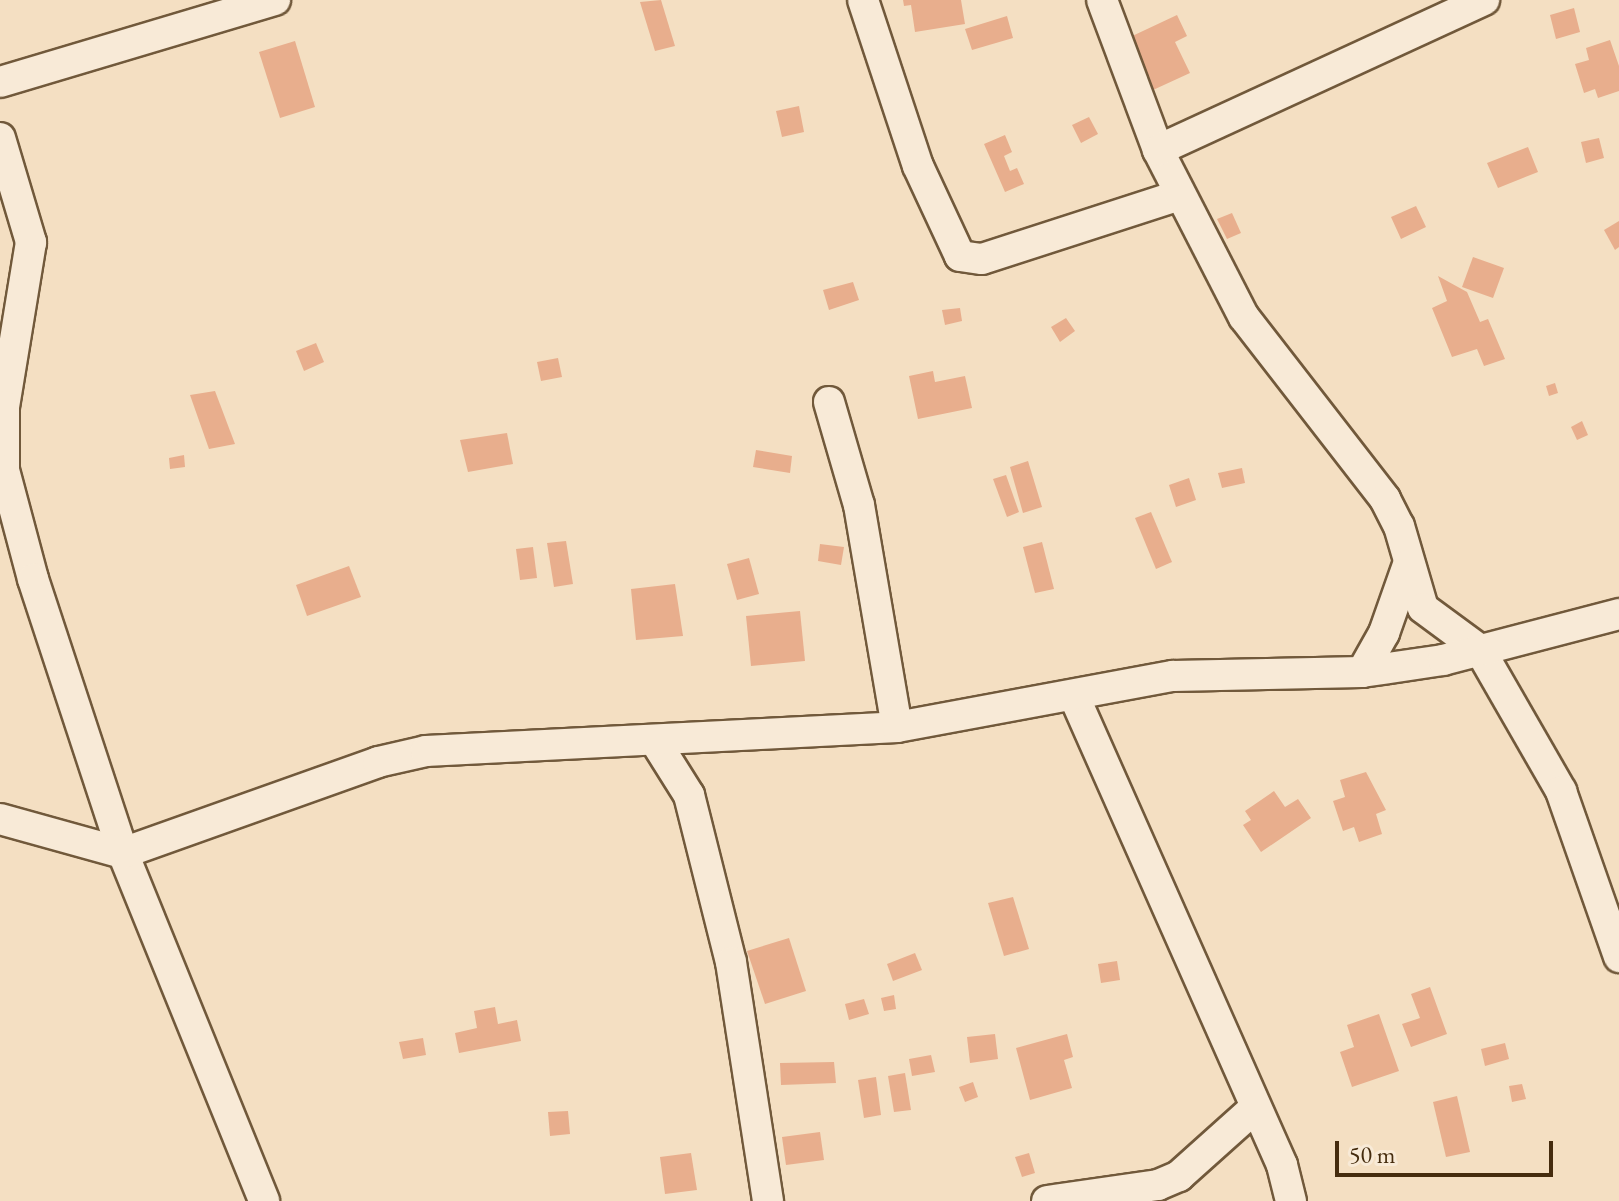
<!DOCTYPE html>
<html>
<head>
<meta charset="utf-8">
<style>
	body { margin:0 }
	#map { position:relative; width:1619px; height:1201px; overflow:hidden; background:#f4dfc2; font-family:"EB Garamond",serif }
	div>[style] { position:absolute }
	[style*='--x'] { left:calc(var(--x)*1px); top:calc(var(--y)*1px); width:calc(var(--w)*1px); rotate:calc(var(--a)*1deg) }
	.building>* { inset:0; background:#e8ae8d }
	.roads { filter:drop-shadow(2px 0 #71593b) drop-shadow(-2px 0 #71593b) drop-shadow(0 2px #71593b) drop-shadow(0 -2px #71593b) }
	.minor>* { height:30px; margin:-15px; padding:0 15px; transform-origin:15px; border-radius:15px; background:#f8ead7 }
	span { translate:-50% -50%; white-space:nowrap; text-align:center; line-height:1.15; -webkit-text-stroke:6px #f8ead7; paint-order:stroke }
	.scale { position:absolute; left:1335px; top:1141px; width:218px; height:36px; box-sizing:border-box; border:4px solid #452c0e; border-top:0; padding-left:10px; font-size:24px; line-height:28px; white-space:nowrap; color:#452c0e; -webkit-text-stroke:6px #f8ead7; paint-order:stroke }
</style>
</head>
<body>
<div id="map">
	<div class="building">
		<div style="clip-path:polygon(661px 0,675px 46px,655px 51px,640px 2px)"></div>
		<div style="clip-path:polygon(903px 0,961px 0,965px 24px,915px 32px,911px 5px,904px 6px)"></div>
		<div style="clip-path:polygon(1574px 8px,1580px 32px,1556px 39px,1550px 15px)"></div>
		<div style="clip-path:polygon(1177px 15px,1187px 36px,1175px 42px,1190px 73px,1153px 90px,1128px 38px)"></div>
		<div style="clip-path:polygon(1007px 16px,1013px 38px,972px 50px,965px 29px)"></div>
		<div style="clip-path:polygon(1610px 40px,1619px 66px,1619px 91px,1598px 98px,1595px 89px,1584px 93px,1575px 64px,1589px 60px,1586px 48px)"></div>
		<div style="clip-path:polygon(295px 41px,315px 107px,280px 118px,259px 52px)"></div>
		<div style="clip-path:polygon(799px 106px,804px 132px,782px 137px,776px 111px)"></div>
		<div style="clip-path:polygon(1089px 117px,1098px 134px,1081px 143px,1072px 125px)"></div>
		<div style="clip-path:polygon(1005px 135px,1012px 152px,1004px 156px,1010px 171px,1017px 168px,1024px 184px,1005px 192px,984px 144px)"></div>
		<div style="clip-path:polygon(1599px 138px,1604px 158px,1586px 163px,1581px 142px)"></div>
		<div style="clip-path:polygon(1528px 147px,1538px 172px,1498px 188px,1487px 163px)"></div>
		<div style="clip-path:polygon(1416px 206px,1426px 227px,1401px 239px,1391px 217px)"></div>
		<div style="clip-path:polygon(1232px 213px,1241px 233px,1227px 239px,1217px 219px)"></div>
		<div style="clip-path:polygon(1619px 221px,1619px 247px,1615px 250px,1604px 230px)"></div>
		<div style="clip-path:polygon(1473px 257px,1504px 268px,1493px 298px,1462px 287px)"></div>
		<div style="clip-path:polygon(1438px 276px,1467px 292px,1480px 322px,1488px 319px,1505px 359px,1484px 366px,1477px 349px,1452px 357px,1432px 308px,1447px 301px)"></div>
		<div style="clip-path:polygon(853px 282px,859px 300px,829px 310px,823px 290px)"></div>
		<div style="clip-path:polygon(960px 308px,962px 321px,945px 325px,942px 310px)"></div>
		<div style="clip-path:polygon(1066px 318px,1075px 331px,1060px 342px,1051px 327px)"></div>
		<div style="clip-path:polygon(316px 343px,324px 362px,304px 371px,296px 351px)"></div>
		<div style="clip-path:polygon(558px 358px,562px 377px,541px 381px,537px 362px)"></div>
		<div style="clip-path:polygon(933px 371px,935px 382px,965px 376px,972px 408px,918px 419px,909px 376px)"></div>
		<div style="clip-path:polygon(1555px 383px,1558px 393px,1549px 396px,1546px 386px)"></div>
		<div style="clip-path:polygon(215px 391px,235px 444px,209px 449px,190px 395px)"></div>
		<div style="clip-path:polygon(1582px 421px,1588px 435px,1577px 440px,1571px 427px)"></div>
		<div style="clip-path:polygon(507px 433px,513px 464px,468px 472px,460px 440px)"></div>
		<div style="clip-path:polygon(756px 450px,792px 456px,790px 473px,753px 467px)"></div>
		<div style="clip-path:polygon(184px 455px,185px 467px,170px 469px,169px 458px)"></div>
		<div style="clip-path:polygon(1028px 461px,1042px 507px,1023px 513px,1010px 467px)"></div>
		<div style="clip-path:polygon(1242px 468px,1245px 483px,1222px 488px,1218px 473px)"></div>
		<div style="clip-path:polygon(1006px 475px,1019px 512px,1007px 517px,993px 479px)"></div>
		<div style="clip-path:polygon(1189px 478px,1196px 500px,1176px 507px,1169px 485px)"></div>
		<div style="clip-path:polygon(1151px 512px,1172px 562px,1156px 569px,1135px 518px)"></div>
		<div style="clip-path:polygon(566px 541px,573px 584px,554px 587px,547px 543px)"></div>
		<div style="clip-path:polygon(1042px 542px,1054px 589px,1035px 593px,1023px 547px)"></div>
		<div style="clip-path:polygon(820px 544px,844px 547px,841px 565px,818px 561px)"></div>
		<div style="clip-path:polygon(533px 547px,537px 578px,520px 580px,516px 549px)"></div>
		<div style="clip-path:polygon(749px 558px,759px 594px,737px 600px,727px 564px)"></div>
		<div style="clip-path:polygon(349px 566px,361px 597px,307px 616px,296px 585px)"></div>
		<div style="clip-path:polygon(675px 584px,683px 636px,636px 640px,631px 589px)"></div>
		<div style="clip-path:polygon(800px 611px,805px 661px,751px 666px,746px 616px)"></div>
		<div style="clip-path:polygon(1366px 772px,1386px 810px,1376px 814px,1382px 834px,1359px 842px,1354px 827px,1343px 831px,1333px 801px,1345px 797px,1340px 780px)"></div>
		<div style="clip-path:polygon(1274px 791px,1285px 807px,1298px 799px,1311px 818px,1261px 852px,1243px 825px,1251px 820px,1245px 811px)"></div>
		<div style="clip-path:polygon(1013px 897px,1029px 949px,1004px 956px,988px 903px)"></div>
		<div style="clip-path:polygon(789px 938px,806px 991px,765px 1004px,747px 951px)"></div>
		<div style="clip-path:polygon(915px 953px,922px 970px,893px 981px,887px 964px)"></div>
		<div style="clip-path:polygon(1117px 961px,1120px 980px,1101px 983px,1098px 964px)"></div>
		<div style="clip-path:polygon(1430px 987px,1447px 1034px,1411px 1047px,1402px 1024px,1420px 1018px,1411px 994px)"></div>
		<div style="clip-path:polygon(894px 995px,896px 1009px,884px 1011px,881px 998px)"></div>
		<div style="clip-path:polygon(864px 999px,869px 1014px,849px 1020px,845px 1004px)"></div>
		<div style="clip-path:polygon(495px 1007px,498px 1024px,517px 1020px,521px 1041px,459px 1053px,455px 1033px,477px 1028px,474px 1011px)"></div>
		<div style="clip-path:polygon(1379px 1014px,1399px 1071px,1352px 1087px,1340px 1052px,1354px 1047px,1347px 1025px)"></div>
		<div style="clip-path:polygon(995px 1034px,998px 1059px,970px 1063px,967px 1037px)"></div>
		<div style="clip-path:polygon(1067px 1034px,1073px 1057px,1064px 1060px,1072px 1088px,1030px 1100px,1016px 1048px)"></div>
		<div style="clip-path:polygon(423px 1038px,426px 1055px,403px 1059px,399px 1042px)"></div>
		<div style="clip-path:polygon(1505px 1043px,1509px 1059px,1485px 1066px,1481px 1049px)"></div>
		<div style="clip-path:polygon(931px 1055px,935px 1072px,912px 1076px,909px 1059px)"></div>
		<div style="clip-path:polygon(834px 1062px,836px 1083px,781px 1085px,780px 1063px)"></div>
		<div style="clip-path:polygon(905px 1073px,911px 1110px,894px 1112px,888px 1076px)"></div>
		<div style="clip-path:polygon(876px 1077px,881px 1115px,864px 1118px,858px 1080px)"></div>
		<div style="clip-path:polygon(973px 1082px,978px 1097px,965px 1102px,959px 1087px)"></div>
		<div style="clip-path:polygon(1522px 1084px,1526px 1099px,1512px 1102px,1509px 1086px)"></div>
		<div style="clip-path:polygon(1457px 1096px,1470px 1152px,1446px 1157px,1433px 1102px)"></div>
		<div style="clip-path:polygon(568px 1111px,570px 1134px,550px 1136px,548px 1112px)"></div>
		<div style="clip-path:polygon(820px 1132px,824px 1160px,786px 1165px,782px 1137px)"></div>
		<div style="clip-path:polygon(691px 1153px,697px 1190px,665px 1194px,660px 1157px)"></div>
		<div style="clip-path:polygon(1029px 1153px,1035px 1173px,1022px 1177px,1015px 1157px)"></div>
	</div>
	<div class="roads">
		<div class="minor">
			<div style="--x:863;--y:0;--w:175;--a:71.7"></div>
			<div style="--x:918;--y:166;--w:99;--a:65"></div>
			<div style="--x:960;--y:256;--w:22;--a:8"></div>
			<div style="--x:982;--y:259;--w:208;--a:-17.9"></div>
			<div style="--x:1102;--y:0;--w:160;--a:69.5"></div>
			<div style="--x:1158;--y:150;--w:188;--a:62.8"></div>
			<div style="--x:1244;--y:317;--w:230;--a:52.2"></div>
			<div style="--x:1385;--y:499;--w:30;--a:63"></div>
			<div style="--x:1399;--y:526;--w:85;--a:73.7"></div>
			<div style="--x:1423;--y:608;--w:71;--a:36.4"></div>
			<div style="--x:1480;--y:650;--w:163;--a:60.1"></div>
			<div style="--x:1561;--y:791;--w:176;--a:70.7"></div>
			<div style="--x:0;--y:82;--w:287;--a:-16.6"></div>
			<div style="--x:0;--y:138;--w:109;--a:73.4"></div>
			<div style="--x:31;--y:242;--w:166;--a:99.3"></div>
			<div style="--x:4;--y:406;--w:64;--a:90"></div>
			<div style="--x:4;--y:470;--w:113;--a:75.1"></div>
			<div style="--x:33;--y:579;--w:288;--a:71.8"></div>
			<div style="--x:123;--y:853;--w:375;--a:67.9"></div>
			<div style="--x:1158;--y:150;--w:359;--a:-24.7"></div>
			<div style="--x:829;--y:402;--w:107;--a:73.8"></div>
			<div style="--x:859;--y:505;--w:225;--a:80.3"></div>
			<div style="--x:1362;--y:672;--w:45;--a:-60.6"></div>
			<div style="--x:1384;--y:633;--w:72;--a:-70.6"></div>
			<div style="--x:1074;--y:696;--w:513;--a:66.08"></div>
			<div style="--x:1282;--y:1165;--w:37;--a:76"></div>
			<div style="--x:655;--y:741;--w:64;--a:57.8"></div>
			<div style="--x:689;--y:795;--w:172;--a:75.9"></div>
			<div style="--x:731;--y:962;--w:242;--a:81.2"></div>
			<div style="--x:0;--y:819;--w:128;--a:15.5"></div>
			<div style="--x:123;--y:853;--w:271;--a:-19.6"></div>
			<div style="--x:378;--y:762;--w:49;--a:-12.9"></div>
			<div style="--x:426;--y:751;--w:472;--a:-2.9"></div>
			<div style="--x:897;--y:727;--w:281;--a:-10.5"></div>
			<div style="--x:1173;--y:676;--w:189;--a:-1.2"></div>
			<div style="--x:1362;--y:672;--w:82;--a:-8.4"></div>
			<div style="--x:1443;--y:660;--w:182;--a:-14.6"></div>
			<div style="--x:1047;--y:1201;--w:112;--a:-8.2"></div>
			<div style="--x:1158;--y:1185;--w:23;--a:-23"></div>
			<div style="--x:1179;--y:1176;--w:103;--a:-41.9"></div>
		</div>
	</div>
	<div class="scale">50 m</div>
</div>
</body>
</html>
